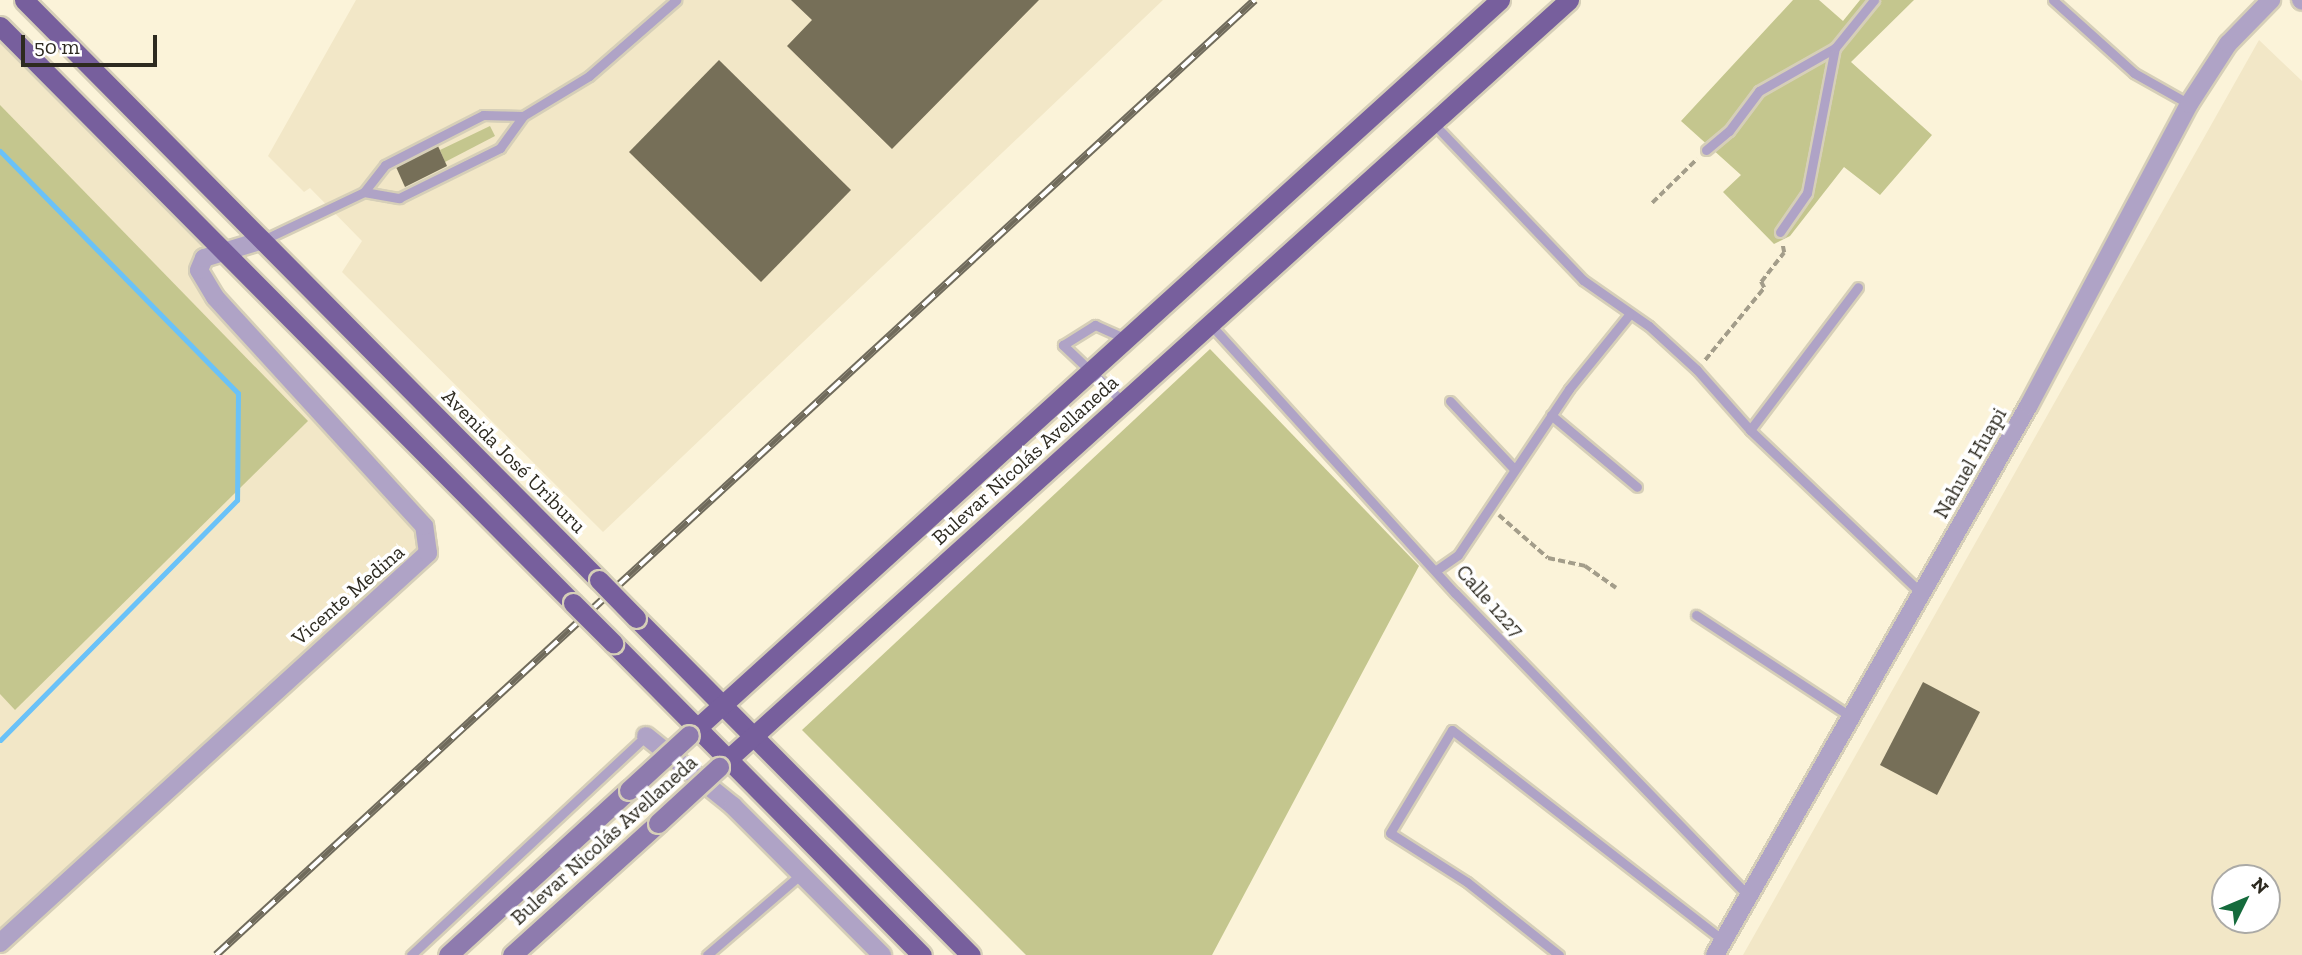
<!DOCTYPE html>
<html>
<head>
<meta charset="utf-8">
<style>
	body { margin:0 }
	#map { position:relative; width:2302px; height:955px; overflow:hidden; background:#fbf3d9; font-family:"Zilla Slab",serif }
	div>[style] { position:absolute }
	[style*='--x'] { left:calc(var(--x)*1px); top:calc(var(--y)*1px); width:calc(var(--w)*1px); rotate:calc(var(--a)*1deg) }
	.built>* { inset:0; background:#f2e7c7 }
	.green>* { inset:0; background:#c4c68e }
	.stream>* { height:5px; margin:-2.5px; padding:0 2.5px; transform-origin:2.5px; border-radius:2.5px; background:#6ac2f8 }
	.building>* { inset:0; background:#766f58 }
	.path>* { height:3.5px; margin-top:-1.75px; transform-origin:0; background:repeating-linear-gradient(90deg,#a39d8a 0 7px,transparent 0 10.5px) }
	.roads { filter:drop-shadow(2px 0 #d6cfb8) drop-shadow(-2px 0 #d6cfb8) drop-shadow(0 2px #d6cfb8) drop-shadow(0 -2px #d6cfb8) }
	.service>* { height:9px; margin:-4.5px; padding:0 4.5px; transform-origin:4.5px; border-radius:4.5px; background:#afa3c6 }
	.minor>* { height:18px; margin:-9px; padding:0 9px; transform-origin:9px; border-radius:9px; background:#afa3c6 }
	.secondary>* { height:19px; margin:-9.5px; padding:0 9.5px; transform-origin:9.5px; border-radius:9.5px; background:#8e7bae }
	.primary>* { height:19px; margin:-9.5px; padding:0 9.5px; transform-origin:9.5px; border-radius:9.5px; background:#775f9d }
	.rail>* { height:8px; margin-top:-4px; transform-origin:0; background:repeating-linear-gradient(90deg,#fff 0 16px,#706b5c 0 32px); box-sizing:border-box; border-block:2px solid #706b5c }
	.bridges { filter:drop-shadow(2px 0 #d6cfb8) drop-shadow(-2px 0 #d6cfb8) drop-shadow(0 2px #d6cfb8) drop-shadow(0 -2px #d6cfb8) }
	.secondary-bridge>* { height:19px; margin:-9.5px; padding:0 9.5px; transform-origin:9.5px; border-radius:9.5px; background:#8e7bae }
	.primary-bridge>* { height:19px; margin:-9.5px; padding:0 9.5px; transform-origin:9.5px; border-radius:9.5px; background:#775f9d }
	span { translate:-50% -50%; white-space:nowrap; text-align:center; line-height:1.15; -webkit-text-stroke:7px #fff; paint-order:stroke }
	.street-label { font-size:21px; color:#2d2a20 }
	.north { position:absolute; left:2211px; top:864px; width:70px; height:70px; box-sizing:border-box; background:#fff; border:2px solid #abaaa6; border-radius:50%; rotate:47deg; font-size:19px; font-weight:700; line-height:28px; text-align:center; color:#2d2a20 }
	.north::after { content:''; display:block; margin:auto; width:24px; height:32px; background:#156b3c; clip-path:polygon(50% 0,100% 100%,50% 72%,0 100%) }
	.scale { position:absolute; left:21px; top:35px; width:136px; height:32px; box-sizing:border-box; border:4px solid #2d2a20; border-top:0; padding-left:9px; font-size:21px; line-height:24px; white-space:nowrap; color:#2d2a20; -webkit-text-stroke:5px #fff; paint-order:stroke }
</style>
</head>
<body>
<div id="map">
	<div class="built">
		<div style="clip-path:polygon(356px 0,1163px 0,603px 532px,342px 272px,362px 241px,310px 188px,304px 192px,268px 156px)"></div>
		<div style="clip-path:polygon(0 26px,223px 251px,199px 270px,424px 526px,428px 553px,0 943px)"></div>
		<div style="clip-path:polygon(evenodd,2259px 40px,2302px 81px,2302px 955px,1743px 955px,2259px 40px,2225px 878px,2267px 878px,2267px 920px,2225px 920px,2225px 878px)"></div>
	</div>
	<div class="green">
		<div style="clip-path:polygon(1793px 0,1819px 0,1843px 21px,1860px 0,1914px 0,1851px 62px,1932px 135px,1880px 195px,1844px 167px,1790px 236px,1774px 244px,1723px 192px,1741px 175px,1681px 121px)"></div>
		<div style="clip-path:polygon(0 105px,308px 421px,15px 710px,0 694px)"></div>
		<div style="clip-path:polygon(490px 126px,495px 136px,445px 162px,440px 150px)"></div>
		<div style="clip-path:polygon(1210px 349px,1419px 566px,1212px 955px,1026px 955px,802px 730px)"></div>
	</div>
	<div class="stream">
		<div style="--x:0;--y:151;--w:339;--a:45.5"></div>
		<div style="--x:238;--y:393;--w:107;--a:90.5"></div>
		<div style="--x:237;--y:500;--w:337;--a:134.6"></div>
	</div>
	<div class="building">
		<div style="clip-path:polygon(791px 0,1039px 0,892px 149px,787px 46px,812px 20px)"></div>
		<div style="clip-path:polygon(719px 60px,851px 190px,761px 282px,629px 152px)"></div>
		<div style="clip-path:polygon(438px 146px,447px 166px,405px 187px,396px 167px)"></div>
		<div style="clip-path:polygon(1923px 682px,1980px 712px,1937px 795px,1880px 765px)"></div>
	</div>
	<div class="path">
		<div style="--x:1652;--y:203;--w:63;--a:-44.4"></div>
		<div style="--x:1705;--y:360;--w:93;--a:-50.7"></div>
		<div style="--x:1764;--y:288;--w:7;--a:-117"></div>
		<div style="--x:1761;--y:282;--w:37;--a:-52"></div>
		<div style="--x:1784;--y:253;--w:10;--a:-101"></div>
		<div style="--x:1499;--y:515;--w:65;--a:41.3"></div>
		<div style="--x:1548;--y:558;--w:38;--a:12"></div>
		<div style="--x:1585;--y:566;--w:38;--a:35"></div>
	</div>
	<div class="roads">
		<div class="service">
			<div style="--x:2053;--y:0;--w:109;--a:42"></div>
			<div style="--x:2134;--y:73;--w:63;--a:29.4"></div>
			<div style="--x:1433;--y:123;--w:217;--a:46.3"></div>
			<div style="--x:1583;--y:280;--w:80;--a:34.9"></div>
			<div style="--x:1649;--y:326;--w:65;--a:42.5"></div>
			<div style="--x:1697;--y:370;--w:80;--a:48.5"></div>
			<div style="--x:1750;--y:430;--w:238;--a:43.6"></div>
			<div style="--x:1706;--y:150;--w:30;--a:-40"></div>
			<div style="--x:1729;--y:131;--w:50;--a:-53.1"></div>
			<div style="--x:1759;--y:91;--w:87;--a:-29.5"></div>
			<div style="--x:364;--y:192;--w:36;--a:10"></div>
			<div style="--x:399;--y:198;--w:113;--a:-26.3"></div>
			<div style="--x:500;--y:148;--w:39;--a:-54"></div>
			<div style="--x:523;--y:116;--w:77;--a:-31.2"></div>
			<div style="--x:589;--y:76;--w:116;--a:-41.1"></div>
			<div style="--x:1780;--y:232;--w:47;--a:-55.3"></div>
			<div style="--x:1807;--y:193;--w:148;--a:-79.1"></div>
			<div style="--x:1835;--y:48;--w:62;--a:-50.9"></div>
			<div style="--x:263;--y:240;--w:112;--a:-25.4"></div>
			<div style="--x:364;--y:192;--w:34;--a:-52"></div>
			<div style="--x:385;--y:165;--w:110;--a:-27"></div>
			<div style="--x:483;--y:115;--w:40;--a:1.4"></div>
			<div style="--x:1210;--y:324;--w:364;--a:47.7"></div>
			<div style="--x:1455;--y:593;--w:422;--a:45.9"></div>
			<div style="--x:1450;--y:401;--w:93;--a:46.7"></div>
			<div style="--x:1123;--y:402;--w:83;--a:-136.5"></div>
			<div style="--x:1063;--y:345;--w:38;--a:-32"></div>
			<div style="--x:1095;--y:325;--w:34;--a:24"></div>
			<div style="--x:1551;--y:415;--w:112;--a:39.9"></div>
			<div style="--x:1750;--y:430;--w:179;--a:-52.9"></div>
			<div style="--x:1438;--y:569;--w:24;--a:-35"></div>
			<div style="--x:1458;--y:555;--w:200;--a:-56.2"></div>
			<div style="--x:1569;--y:389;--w:95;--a:-51"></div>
			<div style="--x:1696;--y:615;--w:186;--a:33.3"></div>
			<div style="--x:411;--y:955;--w:321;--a:-43"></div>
			<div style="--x:707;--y:955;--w:123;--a:-40.7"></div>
			<div style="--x:1559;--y:955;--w:117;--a:-141.6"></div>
			<div style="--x:1467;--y:882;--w:91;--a:-147.5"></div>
			<div style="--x:1390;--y:833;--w:120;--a:-59"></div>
			<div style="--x:1452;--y:730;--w:343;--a:37.8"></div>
		</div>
		<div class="minor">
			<div style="--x:2301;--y:0;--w:1;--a:45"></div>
			<div style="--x:646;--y:736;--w:112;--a:38.8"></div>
			<div style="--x:733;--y:806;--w:211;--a:45"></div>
			<div style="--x:0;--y:943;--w:579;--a:-42.34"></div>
			<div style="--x:428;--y:553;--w:27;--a:-98"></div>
			<div style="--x:424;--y:526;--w:310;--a:-132.4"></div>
			<div style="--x:215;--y:297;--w:31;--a:-121"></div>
			<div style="--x:199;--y:270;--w:13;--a:-67"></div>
			<div style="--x:204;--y:258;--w:62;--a:-17"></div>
			<div style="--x:1715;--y:955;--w:633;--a:-60.28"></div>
			<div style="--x:2029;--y:405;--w:341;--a:-62"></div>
			<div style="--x:2189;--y:104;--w:72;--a:-57"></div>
			<div style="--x:2228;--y:44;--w:62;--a:-45.7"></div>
		</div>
		<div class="secondary">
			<div style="--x:448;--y:955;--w:245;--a:-42.4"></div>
			<div style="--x:512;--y:955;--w:197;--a:-42.1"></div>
		</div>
		<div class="primary">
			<div style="--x:24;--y:0;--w:817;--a:45.25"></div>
			<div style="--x:0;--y:26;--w:813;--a:45.2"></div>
			<div style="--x:636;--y:618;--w:475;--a:45.2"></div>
			<div style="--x:613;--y:643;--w:439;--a:45.3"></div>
			<div style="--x:697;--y:728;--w:1084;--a:-42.2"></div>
			<div style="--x:728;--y:759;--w:1133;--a:-42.07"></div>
		</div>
	</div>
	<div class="rail">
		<div style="--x:216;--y:955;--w:1411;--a:-42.59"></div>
	</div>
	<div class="bridges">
		<div class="secondary-bridge">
			<div style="--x:629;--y:790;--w:81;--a:-42.5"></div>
			<div style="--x:658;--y:823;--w:83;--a:-42.6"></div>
		</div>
		<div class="primary-bridge">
			<div style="--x:599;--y:580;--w:53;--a:45.8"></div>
			<div style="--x:573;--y:603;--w:57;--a:45"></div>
		</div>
	</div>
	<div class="street-label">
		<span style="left:1025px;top:460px;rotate:-42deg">Bulevar Nicolás Avellaneda</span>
		<span style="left:514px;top:461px;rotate:45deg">Avenida José Uriburu</span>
		<span style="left:1970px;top:463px;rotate:-60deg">Nahuel Huapi</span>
		<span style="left:348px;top:595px;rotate:-41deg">Vicente Medina</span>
		<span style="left:1490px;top:601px;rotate:48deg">Calle 1227</span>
		<span style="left:604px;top:840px;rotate:-42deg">Bulevar Nicolás Avellaneda</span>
	</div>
	<div class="north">N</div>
	<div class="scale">50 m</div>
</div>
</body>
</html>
